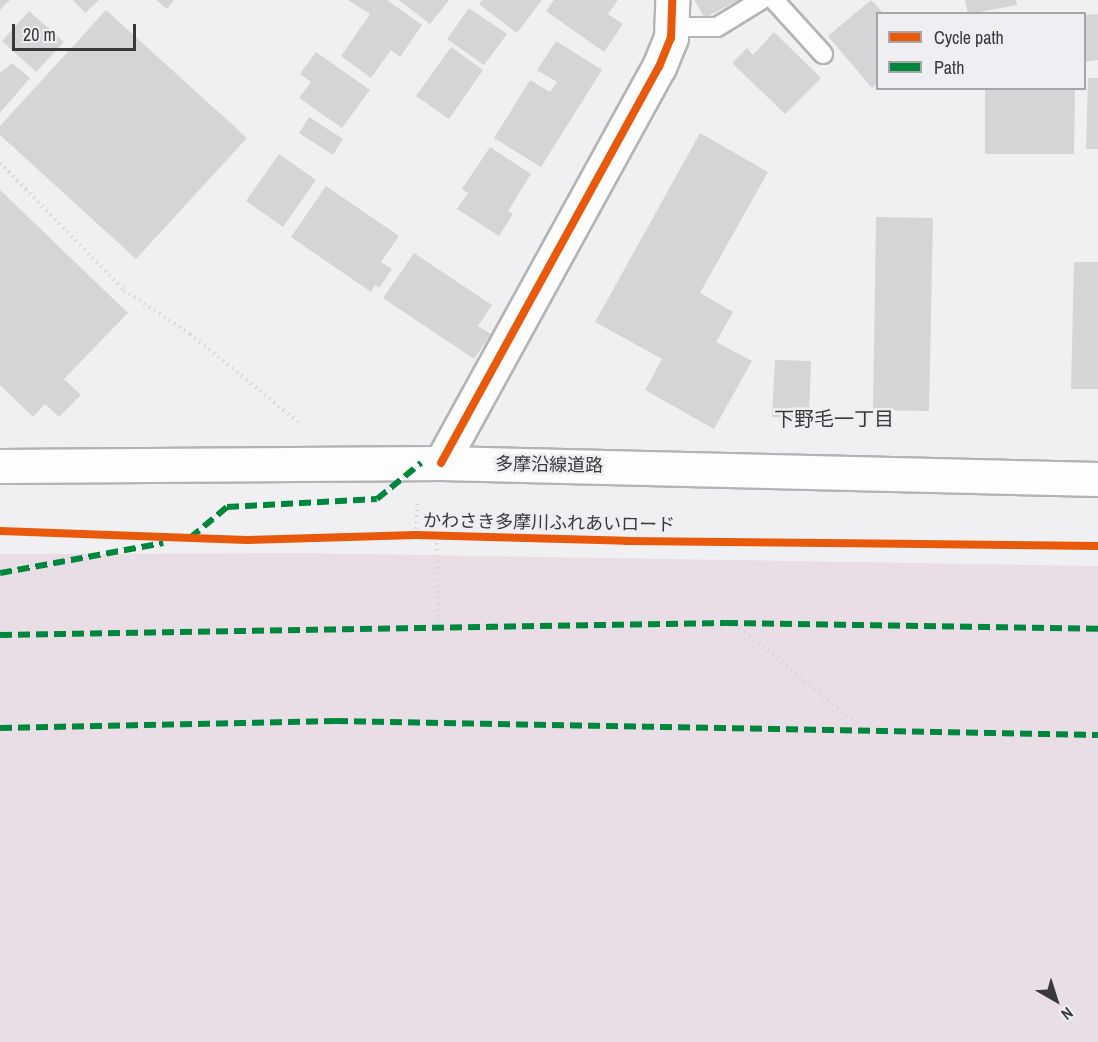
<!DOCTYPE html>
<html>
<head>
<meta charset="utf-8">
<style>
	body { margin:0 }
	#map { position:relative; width:1098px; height:1042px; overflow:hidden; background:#f0f0f2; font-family:"Archivo Narrow","Noto Sans JP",sans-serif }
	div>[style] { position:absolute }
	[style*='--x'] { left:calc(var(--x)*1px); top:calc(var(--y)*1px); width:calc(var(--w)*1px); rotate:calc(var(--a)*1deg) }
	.green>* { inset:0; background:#e9dde6 }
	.building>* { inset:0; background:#d5d4d6 }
	.path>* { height:4px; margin-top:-2px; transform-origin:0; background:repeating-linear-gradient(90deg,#d7d7d8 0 1.5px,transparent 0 6px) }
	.roads { filter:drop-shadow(2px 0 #b4b4b6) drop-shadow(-2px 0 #b4b4b6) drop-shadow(0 2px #b4b4b6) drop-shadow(0 -2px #b4b4b6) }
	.service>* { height:18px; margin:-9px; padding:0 9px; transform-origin:9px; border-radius:9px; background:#fdfdfd }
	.minor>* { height:33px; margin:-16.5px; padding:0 16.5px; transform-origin:16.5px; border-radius:16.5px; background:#fdfdfd }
	.primary>* { height:33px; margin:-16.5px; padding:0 16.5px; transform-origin:16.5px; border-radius:16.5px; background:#fdfdfd }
	.quiet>* { height:6px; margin-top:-3px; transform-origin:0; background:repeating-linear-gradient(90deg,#00873e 0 12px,transparent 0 18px) }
	.cycleway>* { height:8px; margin:-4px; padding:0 4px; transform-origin:4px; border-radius:4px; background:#e8590c }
	span { translate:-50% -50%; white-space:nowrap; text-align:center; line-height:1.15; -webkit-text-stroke:5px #efeff3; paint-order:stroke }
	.street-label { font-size:18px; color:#38393a }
	.neighbourhood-label { font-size:20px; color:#38393a }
	.legend { position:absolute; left:876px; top:12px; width:210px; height:78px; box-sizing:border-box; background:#efeff3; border:2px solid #a6a6a9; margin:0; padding:8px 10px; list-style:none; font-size:18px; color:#38393a }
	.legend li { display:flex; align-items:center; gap:12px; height:30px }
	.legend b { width:30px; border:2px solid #a6a6a9 }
	.north { position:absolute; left:1026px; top:970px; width:60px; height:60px; -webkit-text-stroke:4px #efeff3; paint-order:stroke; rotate:141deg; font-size:16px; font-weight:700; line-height:24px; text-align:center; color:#38393a }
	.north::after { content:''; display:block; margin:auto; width:21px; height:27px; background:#38393a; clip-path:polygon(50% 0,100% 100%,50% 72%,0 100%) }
	.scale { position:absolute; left:12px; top:24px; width:124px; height:27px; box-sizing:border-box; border:3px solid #38393a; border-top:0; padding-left:8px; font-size:18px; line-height:21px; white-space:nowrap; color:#38393a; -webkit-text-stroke:4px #efeff3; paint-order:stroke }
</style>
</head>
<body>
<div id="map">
	<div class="green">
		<div style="clip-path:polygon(300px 553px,1098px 566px,1098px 1042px,0 1042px,0 554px)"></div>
	</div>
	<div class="building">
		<div style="clip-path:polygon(0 0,10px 0,0 10px)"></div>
		<div style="clip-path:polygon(73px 0,99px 0,85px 13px)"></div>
		<div style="clip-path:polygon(156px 0,174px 0,167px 9px)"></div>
		<div style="clip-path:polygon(348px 0,387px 0,422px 25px,400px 57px,391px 50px,371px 78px,341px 56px,370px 14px)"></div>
		<div style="clip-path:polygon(399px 0,449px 0,430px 24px)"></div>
		<div style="clip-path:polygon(482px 0,542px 0,517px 33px,479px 4px)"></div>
		<div style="clip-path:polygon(554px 0,618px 0,608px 14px,623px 24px,604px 52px,546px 11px)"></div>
		<div style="clip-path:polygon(694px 0,738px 0,705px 18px)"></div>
		<div style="clip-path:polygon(871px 0,884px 14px,878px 14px,878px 83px,872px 88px,828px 36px)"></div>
		<div style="clip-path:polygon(965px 0,1016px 0,1017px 5px,968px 14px)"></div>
		<div style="clip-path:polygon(469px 8px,507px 34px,484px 65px,447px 39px)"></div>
		<div style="clip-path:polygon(106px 10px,247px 138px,136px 259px,0 135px,0 126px)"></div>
		<div style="clip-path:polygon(29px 11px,64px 42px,36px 72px,2px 41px)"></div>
		<div style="clip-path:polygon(1098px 14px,1098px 60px,1084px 62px,1084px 15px)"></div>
		<div style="clip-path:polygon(774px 32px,821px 78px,785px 114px,732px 63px,747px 48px,753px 55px)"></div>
		<div style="clip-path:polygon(556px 41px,602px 70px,541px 167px,494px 138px,530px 80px,550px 92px,557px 82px,537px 70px)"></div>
		<div style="clip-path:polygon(451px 47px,483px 70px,449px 119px,416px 96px)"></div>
		<div style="clip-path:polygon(316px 52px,370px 90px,342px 128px,299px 98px,311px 82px,300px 74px)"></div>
		<div style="clip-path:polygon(12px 63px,30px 78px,0 113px,0 73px)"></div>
		<div style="clip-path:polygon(1088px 78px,1098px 78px,1098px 149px,1086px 149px)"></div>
		<div style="clip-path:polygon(985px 88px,1075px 88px,1074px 154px,985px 154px)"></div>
		<div style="clip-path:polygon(309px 117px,343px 139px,333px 155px,299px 133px)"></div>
		<div style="clip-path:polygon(700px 133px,768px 172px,700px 293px,733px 312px,716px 342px,752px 361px,714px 429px,645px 390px,662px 359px,595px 322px)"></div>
		<div style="clip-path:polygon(490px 147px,531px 174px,508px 211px,513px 214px,499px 236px,457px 209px,468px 193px,462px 189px)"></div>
		<div style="clip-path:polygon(279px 154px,316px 180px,283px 227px,246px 201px)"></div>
		<div style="clip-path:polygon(326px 186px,399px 236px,381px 262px,392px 269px,379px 288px,375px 285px,371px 292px,291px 237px)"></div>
		<div style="clip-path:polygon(0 190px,128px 313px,64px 379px,81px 395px,59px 417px,45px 404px,33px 417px,0 385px)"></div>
		<div style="clip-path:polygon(876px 217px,933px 218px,929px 411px,873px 410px)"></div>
		<div style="clip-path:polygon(414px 253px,492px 305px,478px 326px,491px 334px,474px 359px,383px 298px)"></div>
		<div style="clip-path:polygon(1074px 262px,1098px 262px,1098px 389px,1071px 389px)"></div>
		<div style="clip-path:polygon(775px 360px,811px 361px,809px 418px,772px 417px)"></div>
	</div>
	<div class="path">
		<div style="--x:0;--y:163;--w:177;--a:45.7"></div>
		<div style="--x:124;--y:290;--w:79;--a:33.7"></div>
		<div style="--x:190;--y:334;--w:144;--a:39.1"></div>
		<div style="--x:416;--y:535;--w:35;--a:-87"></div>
		<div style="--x:437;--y:537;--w:91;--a:88.7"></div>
		<div style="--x:735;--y:624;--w:167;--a:39.4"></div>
	</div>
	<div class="roads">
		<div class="service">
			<div style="--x:774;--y:0;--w:73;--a:47.8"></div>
			<div style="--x:671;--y:27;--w:46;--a:0"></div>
			<div style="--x:717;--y:27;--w:52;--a:-31.5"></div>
		</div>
		<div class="minor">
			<div style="--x:441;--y:463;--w:452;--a:-61.2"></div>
			<div style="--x:659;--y:67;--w:31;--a:-68"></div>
			<div style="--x:671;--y:38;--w:38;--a:-88"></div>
		</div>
		<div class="primary">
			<div style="--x:0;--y:466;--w:441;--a:-0.4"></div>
			<div style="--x:441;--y:463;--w:657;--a:1.4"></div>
		</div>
	</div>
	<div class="quiet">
		<div style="--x:190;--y:538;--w:48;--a:-40"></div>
		<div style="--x:227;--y:507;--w:150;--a:-3.1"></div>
		<div style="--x:377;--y:499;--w:57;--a:-39.3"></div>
		<div style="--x:0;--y:573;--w:166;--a:-10.4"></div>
		<div style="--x:0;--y:635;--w:726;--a:-0.95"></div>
		<div style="--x:726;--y:623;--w:372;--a:0.9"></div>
		<div style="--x:0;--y:728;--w:336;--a:-1.2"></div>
		<div style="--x:336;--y:721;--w:762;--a:1.05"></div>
	</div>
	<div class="cycleway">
		<div style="--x:441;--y:463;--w:452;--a:-61.2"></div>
		<div style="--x:659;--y:67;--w:31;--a:-68"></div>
		<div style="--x:671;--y:38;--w:38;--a:-88"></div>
		<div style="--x:0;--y:531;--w:247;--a:2.1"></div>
		<div style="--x:247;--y:540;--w:169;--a:-1.7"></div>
		<div style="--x:416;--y:535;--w:210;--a:1.6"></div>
		<div style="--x:626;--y:541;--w:472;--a:0.6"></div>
	</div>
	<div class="street-label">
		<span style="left:549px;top:465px;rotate:1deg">多摩沿線道路</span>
		<span style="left:549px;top:523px;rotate:1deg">かわさき多摩川ふれあいロード</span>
	</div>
	<div class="neighbourhood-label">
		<span style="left:834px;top:418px">下野毛一丁目</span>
	</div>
	<ul class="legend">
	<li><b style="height:8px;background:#e8590c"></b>Cycle path</li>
	<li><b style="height:8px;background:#00873e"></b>Path</li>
	</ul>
	<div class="north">N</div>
	<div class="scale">20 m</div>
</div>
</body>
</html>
